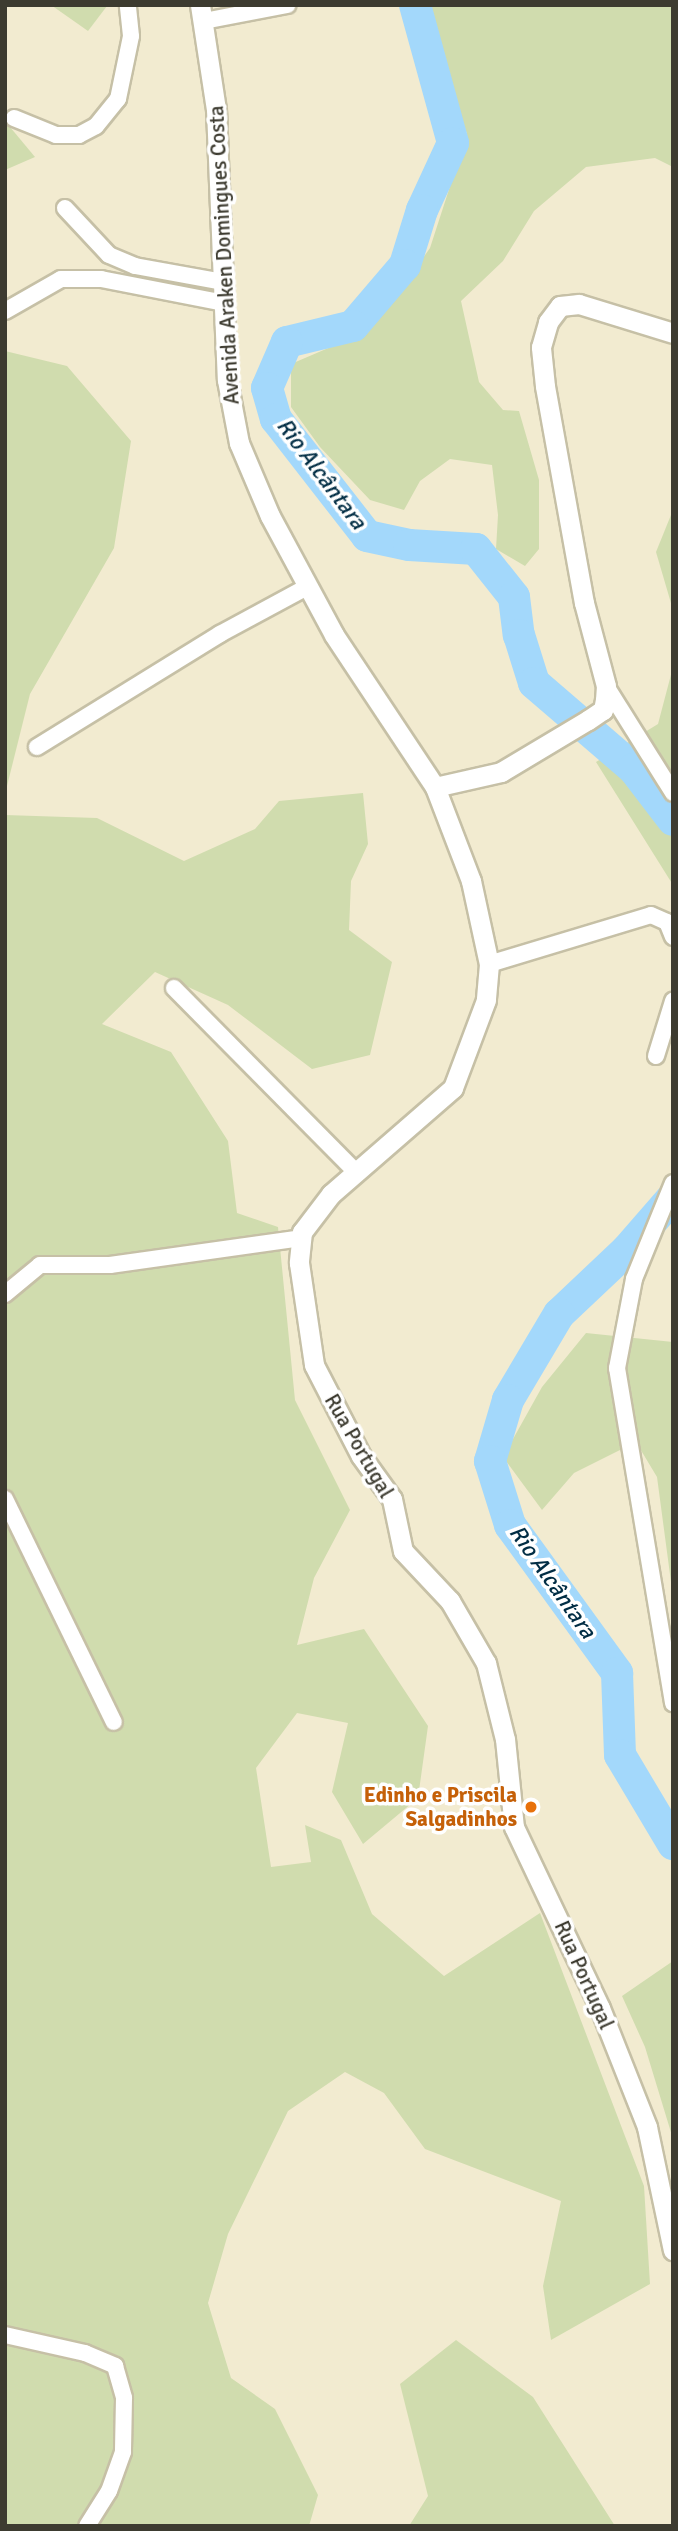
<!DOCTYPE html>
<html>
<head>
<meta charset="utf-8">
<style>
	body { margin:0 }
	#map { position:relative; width:678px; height:2531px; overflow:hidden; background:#f2ebd0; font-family:Signika,sans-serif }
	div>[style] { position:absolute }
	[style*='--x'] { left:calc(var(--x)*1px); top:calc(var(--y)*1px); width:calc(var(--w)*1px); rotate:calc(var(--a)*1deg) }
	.green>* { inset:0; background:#d0dcae }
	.river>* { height:32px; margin:-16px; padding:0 16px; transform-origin:16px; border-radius:16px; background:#a3d8fb }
	.roads { filter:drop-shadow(2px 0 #c6c0a6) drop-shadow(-2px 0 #c6c0a6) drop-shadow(0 2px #c6c0a6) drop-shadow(0 -2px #c6c0a6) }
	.minor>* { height:16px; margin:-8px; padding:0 8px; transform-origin:8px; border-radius:8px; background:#fff }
	.tertiary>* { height:19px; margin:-9.5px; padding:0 9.5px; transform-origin:9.5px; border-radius:9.5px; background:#fff }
	.dots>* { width:19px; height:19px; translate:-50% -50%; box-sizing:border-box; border:4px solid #fff; border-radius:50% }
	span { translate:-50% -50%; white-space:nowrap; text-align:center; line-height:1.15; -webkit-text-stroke:7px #fff; paint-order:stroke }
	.street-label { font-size:21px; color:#3d3b30 }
	.food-label { font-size:21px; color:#c56008; font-weight:700 }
	.right { translate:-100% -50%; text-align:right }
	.water-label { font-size:23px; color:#012d44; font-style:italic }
	.frame { position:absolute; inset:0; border:7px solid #3d3b30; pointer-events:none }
</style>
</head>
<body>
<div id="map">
	<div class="green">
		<div style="clip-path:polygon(51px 5px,107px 5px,107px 6px,88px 31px)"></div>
		<div style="clip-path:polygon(424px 5px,673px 5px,673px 167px,655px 158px,586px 167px,534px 211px,503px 261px,461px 301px,479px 382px,503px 410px,519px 411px,539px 480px,539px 549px,525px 566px,496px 549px,498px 515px,492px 465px,450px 459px,420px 481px,404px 510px,370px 500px,320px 447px,291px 407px,291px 364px,354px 337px,385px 312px,430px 248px,467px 134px)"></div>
		<div style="clip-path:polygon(5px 121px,35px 157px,5px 170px)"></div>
		<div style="clip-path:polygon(5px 351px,67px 366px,131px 441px,114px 548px,30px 694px,5px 794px)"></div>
		<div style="clip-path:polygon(673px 510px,673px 610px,656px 552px)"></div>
		<div style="clip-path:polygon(673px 667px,673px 885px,596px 762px,658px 724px)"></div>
		<div style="clip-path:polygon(363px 793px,368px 844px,351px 881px,349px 930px,392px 962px,370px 1055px,312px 1069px,228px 1005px,155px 972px,102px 1024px,171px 1052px,228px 1141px,237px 1213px,278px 1227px,295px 1400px,350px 1510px,314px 1578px,297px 1645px,364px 1629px,428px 1726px,418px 1798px,363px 1844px,332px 1792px,348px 1723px,297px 1713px,256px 1768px,271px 1867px,311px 1862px,305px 1825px,341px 1840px,372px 1914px,444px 1976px,540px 1913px,644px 2186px,650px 2284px,551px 2340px,543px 2286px,561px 2201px,425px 2149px,384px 2093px,345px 2072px,288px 2111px,228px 2234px,208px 2303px,231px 2378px,275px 2409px,318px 2495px,309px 2526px,5px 2526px,5px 815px,97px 818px,184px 861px,255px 829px,279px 801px)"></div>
		<div style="clip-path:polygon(586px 1333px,673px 1342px,673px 1597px,657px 1477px,636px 1442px,574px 1473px,542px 1510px,503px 1457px,542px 1387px)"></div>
		<div style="clip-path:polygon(673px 1961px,673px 2139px,645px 2047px,622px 1996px)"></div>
		<div style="clip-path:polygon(456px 2340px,533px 2397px,615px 2526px,409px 2526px,428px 2496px,400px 2384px)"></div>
	</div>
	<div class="river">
		<div style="--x:415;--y:5;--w:143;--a:74.6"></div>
		<div style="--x:453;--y:143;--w:74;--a:114.8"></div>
		<div style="--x:422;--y:210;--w:58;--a:107.2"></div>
		<div style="--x:405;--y:265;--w:80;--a:130.4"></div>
		<div style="--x:353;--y:326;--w:68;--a:166.4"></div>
		<div style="--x:287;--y:342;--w:50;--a:113.5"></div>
		<div style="--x:267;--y:388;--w:32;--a:74"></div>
		<div style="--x:276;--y:419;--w:148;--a:52.1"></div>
		<div style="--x:367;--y:536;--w:43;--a:12.1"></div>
		<div style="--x:409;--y:545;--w:67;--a:3.4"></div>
		<div style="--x:476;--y:549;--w:61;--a:51.6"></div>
		<div style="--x:514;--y:597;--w:38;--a:83"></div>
		<div style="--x:519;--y:635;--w:50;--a:72.6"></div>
		<div style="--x:534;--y:683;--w:132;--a:40.7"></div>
		<div style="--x:634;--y:769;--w:64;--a:52.6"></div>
		<div style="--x:673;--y:1197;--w:70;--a:131"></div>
		<div style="--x:627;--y:1250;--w:93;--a:136.7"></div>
		<div style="--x:559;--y:1314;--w:100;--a:120.7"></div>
		<div style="--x:508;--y:1400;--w:64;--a:106.4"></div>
		<div style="--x:490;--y:1461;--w:67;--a:72.6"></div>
		<div style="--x:510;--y:1525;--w:183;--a:54.1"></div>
		<div style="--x:617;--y:1673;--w:82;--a:87.9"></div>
		<div style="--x:620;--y:1755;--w:104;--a:59.2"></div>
	</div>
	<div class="roads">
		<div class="minor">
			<div style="--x:204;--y:21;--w:85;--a:-10.9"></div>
			<div style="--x:14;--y:118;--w:45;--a:22"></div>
			<div style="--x:56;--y:135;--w:23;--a:0"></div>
			<div style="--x:79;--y:135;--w:19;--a:-28"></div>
			<div style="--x:96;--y:126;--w:35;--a:-51"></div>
			<div style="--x:118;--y:99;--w:64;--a:-78.3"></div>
			<div style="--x:131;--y:36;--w:31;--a:-96"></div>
			<div style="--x:65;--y:208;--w:64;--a:46.9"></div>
			<div style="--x:109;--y:255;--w:28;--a:23"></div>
			<div style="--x:135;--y:266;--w:89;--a:10.3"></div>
			<div style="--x:5;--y:311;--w:64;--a:-29.7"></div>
			<div style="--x:61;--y:279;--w:40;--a:0"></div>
			<div style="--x:101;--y:279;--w:125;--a:11"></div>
			<div style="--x:606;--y:686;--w:126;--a:57.9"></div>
			<div style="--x:37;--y:747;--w:215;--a:-31.7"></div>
			<div style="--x:220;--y:634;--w:99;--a:-28.4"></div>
			<div style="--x:489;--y:964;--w:169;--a:-16.8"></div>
			<div style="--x:651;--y:915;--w:17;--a:24"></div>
			<div style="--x:667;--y:922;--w:16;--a:68"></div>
			<div style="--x:174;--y:988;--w:259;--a:45.3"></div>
			<div style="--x:656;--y:1056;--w:58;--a:-72.8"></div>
			<div style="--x:673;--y:1183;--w:104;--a:112.1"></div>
			<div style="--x:634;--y:1279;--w:91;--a:100.8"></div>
			<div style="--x:617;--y:1368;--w:340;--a:80.5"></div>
			<div style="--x:5;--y:1294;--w:45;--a:-39.6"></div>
			<div style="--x:40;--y:1265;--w:70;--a:0"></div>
			<div style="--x:110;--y:1265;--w:193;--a:-8"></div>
			<div style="--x:5;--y:1499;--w:248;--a:64"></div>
			<div style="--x:5;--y:2335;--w:82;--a:12.7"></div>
			<div style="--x:85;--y:2353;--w:33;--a:23"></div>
			<div style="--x:115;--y:2366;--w:33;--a:74"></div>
			<div style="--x:124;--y:2398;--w:54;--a:91.1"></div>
			<div style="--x:123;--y:2452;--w:41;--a:109.7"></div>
			<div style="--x:109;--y:2491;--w:41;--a:122.2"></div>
		</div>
		<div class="tertiary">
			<div style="--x:200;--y:5;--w:105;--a:81.3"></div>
			<div style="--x:216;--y:109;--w:271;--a:87.7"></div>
			<div style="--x:227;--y:380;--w:64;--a:79.2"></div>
			<div style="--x:239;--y:443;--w:79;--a:67"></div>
			<div style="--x:270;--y:516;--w:135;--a:61.7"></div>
			<div style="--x:334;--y:635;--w:182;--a:56.4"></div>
			<div style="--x:435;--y:787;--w:101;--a:69"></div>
			<div style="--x:471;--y:881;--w:85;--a:77.8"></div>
			<div style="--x:489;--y:964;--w:36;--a:95"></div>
			<div style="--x:486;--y:1000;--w:94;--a:110.6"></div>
			<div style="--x:453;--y:1088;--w:162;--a:139"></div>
			<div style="--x:331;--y:1194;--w:48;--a:127.3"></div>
			<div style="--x:302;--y:1232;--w:31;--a:96"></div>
			<div style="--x:299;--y:1263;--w:103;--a:81.6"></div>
			<div style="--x:314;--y:1365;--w:102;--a:62.7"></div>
			<div style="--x:361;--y:1456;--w:53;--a:54.2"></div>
			<div style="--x:392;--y:1499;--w:53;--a:78.1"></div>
			<div style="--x:403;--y:1551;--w:69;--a:46.8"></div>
			<div style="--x:450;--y:1601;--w:72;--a:59.9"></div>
			<div style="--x:486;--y:1663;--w:78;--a:76"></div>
			<div style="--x:505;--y:1739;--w:88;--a:84.2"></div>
			<div style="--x:514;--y:1827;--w:200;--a:64.6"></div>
			<div style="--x:600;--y:2008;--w:128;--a:68.4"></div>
			<div style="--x:647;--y:2127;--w:126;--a:78.1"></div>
			<div style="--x:435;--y:787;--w:68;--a:-12.8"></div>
			<div style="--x:501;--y:772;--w:101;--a:-30.9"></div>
			<div style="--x:588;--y:720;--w:18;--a:-34"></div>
			<div style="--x:603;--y:710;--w:10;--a:-79"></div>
			<div style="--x:605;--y:700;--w:14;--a:-86"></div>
			<div style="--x:606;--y:686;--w:86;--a:-104.8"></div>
			<div style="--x:584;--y:603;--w:220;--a:-100.2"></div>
			<div style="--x:545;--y:386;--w:39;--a:-96"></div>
			<div style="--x:541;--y:347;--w:26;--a:-74"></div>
			<div style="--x:548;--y:322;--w:20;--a:-53"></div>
			<div style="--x:560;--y:306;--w:19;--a:-6"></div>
			<div style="--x:579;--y:304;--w:98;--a:17.1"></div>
		</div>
	</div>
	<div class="dots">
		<div style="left:531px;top:1807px;background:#e8710a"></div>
	</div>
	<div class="street-label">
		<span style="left:224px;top:255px;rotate:-93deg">Avenida Araken Domingues Costa</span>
		<span style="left:359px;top:1446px;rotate:60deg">Rua Portugal</span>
		<span style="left:584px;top:1975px;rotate:66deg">Rua Portugal</span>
	</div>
	<div class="food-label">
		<span class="right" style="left:517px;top:1807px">Edinho e Priscila<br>Salgadinhos</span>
	</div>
	<div class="water-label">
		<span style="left:321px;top:474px;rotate:53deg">Rio Alcântara</span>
		<span style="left:552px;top:1582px;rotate:55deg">Rio Alcântara</span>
	</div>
	<div class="frame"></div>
</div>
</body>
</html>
